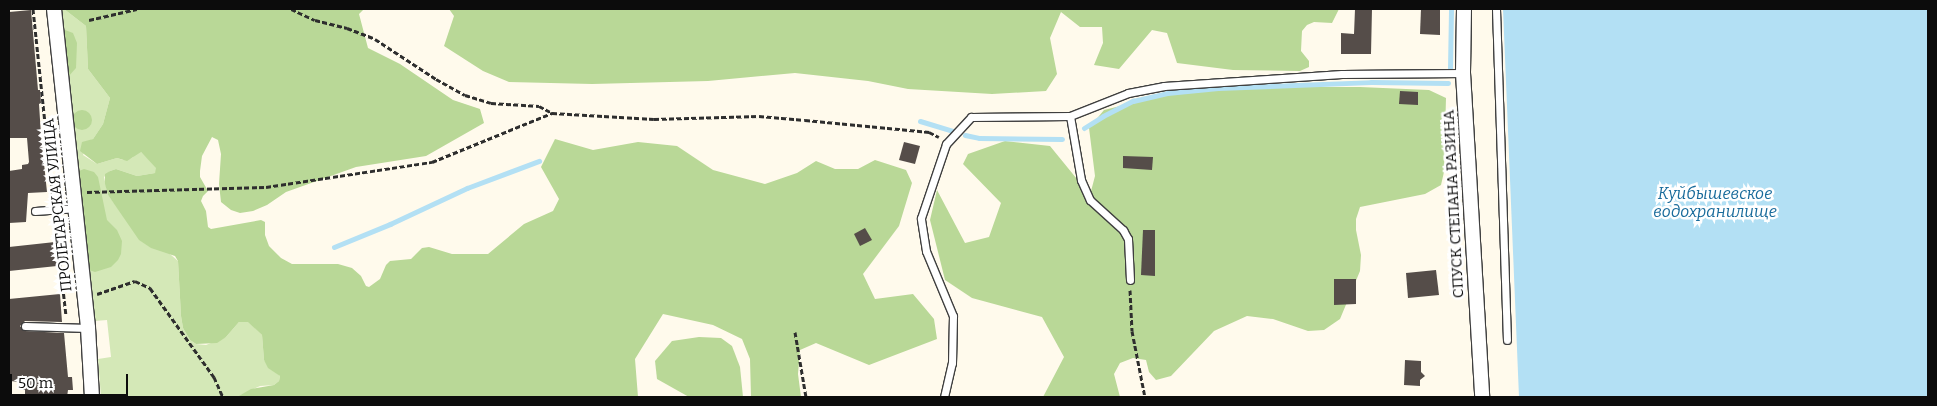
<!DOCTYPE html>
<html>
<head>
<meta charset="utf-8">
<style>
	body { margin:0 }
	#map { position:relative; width:1937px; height:406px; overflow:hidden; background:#fffaec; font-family:Bitter,serif }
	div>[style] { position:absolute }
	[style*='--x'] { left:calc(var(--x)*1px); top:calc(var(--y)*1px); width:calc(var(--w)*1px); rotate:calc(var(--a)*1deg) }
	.green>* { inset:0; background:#d4e8b7 }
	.forest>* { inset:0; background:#b9d897 }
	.round { border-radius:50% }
	.water>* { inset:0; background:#b3e0f4 }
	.stream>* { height:5px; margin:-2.5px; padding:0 2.5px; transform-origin:2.5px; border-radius:2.5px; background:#b3e0f4 }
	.building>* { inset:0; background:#554d49 }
	.path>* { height:3px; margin-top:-1.5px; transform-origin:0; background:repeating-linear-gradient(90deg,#2e2e2e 0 5px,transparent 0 7.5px) }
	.roads { filter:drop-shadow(1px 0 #3f3f3f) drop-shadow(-1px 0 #3f3f3f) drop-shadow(0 1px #3f3f3f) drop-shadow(0 -1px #3f3f3f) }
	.lane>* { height:7px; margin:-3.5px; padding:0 3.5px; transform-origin:3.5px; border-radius:3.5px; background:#fff }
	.street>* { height:14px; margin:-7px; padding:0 7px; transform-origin:7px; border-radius:7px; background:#fff }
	span { translate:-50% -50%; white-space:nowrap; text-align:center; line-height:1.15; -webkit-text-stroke:5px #fff; paint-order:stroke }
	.street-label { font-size:15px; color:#0c0c0c }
	.water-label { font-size:16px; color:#196b9b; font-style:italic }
	.frame { position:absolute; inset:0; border:10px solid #0c0c0c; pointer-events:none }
	.scale { position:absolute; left:10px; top:374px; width:118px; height:22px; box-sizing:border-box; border:2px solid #0c0c0c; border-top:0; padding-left:6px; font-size:15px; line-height:18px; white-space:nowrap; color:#0c0c0c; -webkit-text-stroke:4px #fff; paint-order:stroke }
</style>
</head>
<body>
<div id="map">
	<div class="green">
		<div style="clip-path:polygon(59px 9px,64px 9px,86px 26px,88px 69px,110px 98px,103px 124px,93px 139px,89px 141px,83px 155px,97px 164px,117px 158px,123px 160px,132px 158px,137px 152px,141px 152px,155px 165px,157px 170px,155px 173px,137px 176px,116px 169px,110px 171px,104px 177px,108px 195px,120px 211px,178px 261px,181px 316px,183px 328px,190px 340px,196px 344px,206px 345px,226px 337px,239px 322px,248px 321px,262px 335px,264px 360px,280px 376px,279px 381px,274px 385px,260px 386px,237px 397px,101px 397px,98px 359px,111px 357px,107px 320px,95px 321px)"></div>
	</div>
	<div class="forest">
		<div style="clip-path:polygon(64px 9px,364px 9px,359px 14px,368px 48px,400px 64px,453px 100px,480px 109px,484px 123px,426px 156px,356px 167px,286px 192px,267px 205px,253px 211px,240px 213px,231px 210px,221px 202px,219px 184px,221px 154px,218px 140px,212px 137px,202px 156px,200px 171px,200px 177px,208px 191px,203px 196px,201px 201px,206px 211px,208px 227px,211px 229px,261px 220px,265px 222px,265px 235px,269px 246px,281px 258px,292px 264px,338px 264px,352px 268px,361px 276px,366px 286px,369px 287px,380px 279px,386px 265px,390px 261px,411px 259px,422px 248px,429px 247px,452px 254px,488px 254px,524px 224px,553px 211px,559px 199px,541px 167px,555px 139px,593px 150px,638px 142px,677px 146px,713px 170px,765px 184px,797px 173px,816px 161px,835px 169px,858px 169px,875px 160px,906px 170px,912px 183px,899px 226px,863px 274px,875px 299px,913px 294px,934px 319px,937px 339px,869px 365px,816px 343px,800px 350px,798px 374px,801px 397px,751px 397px,750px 359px,742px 339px,713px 325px,663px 314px,635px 359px,638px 397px,237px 397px,251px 389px,274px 385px,279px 381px,280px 376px,268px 368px,264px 360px,262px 335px,248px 322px,239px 322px,226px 337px,217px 343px,196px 344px,190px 340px,183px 328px,181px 316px,178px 261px,175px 256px,151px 248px,139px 240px,108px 195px,105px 184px,105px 174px,110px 171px,116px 169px,137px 176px,155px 173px,156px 168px,141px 152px,127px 161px,117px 158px,97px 164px,80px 151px,82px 142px,93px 139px,103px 124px,110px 98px,88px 69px,86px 26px)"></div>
		<div style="clip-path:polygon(449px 9px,1339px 9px,1332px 23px,1314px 22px,1307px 25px,1302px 31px,1301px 51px,1309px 61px,1309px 67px,1300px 71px,1233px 70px,1177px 63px,1167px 33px,1152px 30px,1119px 69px,1094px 65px,1103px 43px,1102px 27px,1080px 27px,1061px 12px,1050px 38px,1057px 74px,1046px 91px,992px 94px,908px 89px,868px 81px,795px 73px,708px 81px,592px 84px,509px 82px,483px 71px,444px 46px,454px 16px)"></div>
		<div style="clip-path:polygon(65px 30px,73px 33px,77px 43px,76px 68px,68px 77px,62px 32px)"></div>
		<div style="clip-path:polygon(1266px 87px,1360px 87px,1429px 90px,1446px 98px,1444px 172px,1441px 185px,1425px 194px,1360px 207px,1356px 219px,1356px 230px,1361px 255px,1360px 271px,1340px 319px,1324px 330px,1308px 331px,1273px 319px,1247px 316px,1214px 331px,1171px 376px,1156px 380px,1149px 372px,1146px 360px,1133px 358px,1120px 363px,1114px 374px,1120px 397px,1043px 397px,1064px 357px,1042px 317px,972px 298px,945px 280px,930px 220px,937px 190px,965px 243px,989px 237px,1001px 203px,963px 164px,968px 154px,1005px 141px,1050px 146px,1090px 195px,1095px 176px,1089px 128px,1104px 110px,1173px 93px)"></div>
		<div class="round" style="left:72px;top:110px;width:20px;height:20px"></div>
		<div style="clip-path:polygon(84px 169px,94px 172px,98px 177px,107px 220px,117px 230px,122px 241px,121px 254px,118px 260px,111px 267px,95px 272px,89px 270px,78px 175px,79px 171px)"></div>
		<div style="clip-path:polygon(699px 337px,721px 338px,732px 346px,740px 367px,743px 397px,689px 397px,657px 379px,655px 361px,672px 341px)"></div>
	</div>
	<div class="water">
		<div style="clip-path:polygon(1503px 9px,1928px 9px,1928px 397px,1519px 397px)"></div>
	</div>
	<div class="stream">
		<div style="--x:1450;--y:68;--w:59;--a:-89"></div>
		<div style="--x:920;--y:121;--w:34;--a:17"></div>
		<div style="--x:1084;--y:128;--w:22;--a:-32"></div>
		<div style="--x:1103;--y:116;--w:34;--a:-27"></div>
		<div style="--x:1133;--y:101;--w:35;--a:-13"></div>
		<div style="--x:1167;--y:93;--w:51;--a:-5.6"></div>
		<div style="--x:1218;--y:88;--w:153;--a:-2.2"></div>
		<div style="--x:1371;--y:82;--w:77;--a:0.7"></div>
		<div style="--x:965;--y:135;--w:14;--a:12"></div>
		<div style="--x:979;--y:138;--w:83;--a:0.7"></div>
		<div style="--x:334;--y:247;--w:61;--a:-22.3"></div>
		<div style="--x:390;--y:224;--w:85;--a:-25.1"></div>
		<div style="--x:467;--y:188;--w:77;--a:-20.6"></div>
	</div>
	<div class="building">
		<div style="clip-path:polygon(1355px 9px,1372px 9px,1371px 54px,1341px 54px,1341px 33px,1354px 34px)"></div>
		<div style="clip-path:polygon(1421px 9px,1440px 9px,1440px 35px,1420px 34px)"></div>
		<div style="clip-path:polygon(31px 10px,38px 90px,40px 90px,41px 103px,39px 104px,41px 135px,47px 192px,28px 193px,26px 222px,9px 223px,9px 171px,22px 169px,22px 165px,28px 164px,29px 162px,27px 138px,9px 138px,9px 12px)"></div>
		<div style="clip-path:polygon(1400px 91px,1418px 92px,1418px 105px,1399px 104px)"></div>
		<div style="clip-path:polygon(904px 142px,920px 146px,915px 164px,899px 160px)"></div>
		<div style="clip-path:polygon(1123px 156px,1153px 157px,1152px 170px,1123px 168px)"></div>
		<div style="clip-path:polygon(865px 228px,872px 240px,860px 246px,854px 234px)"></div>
		<div style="clip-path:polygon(1143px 230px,1155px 230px,1155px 276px,1141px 275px)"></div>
		<div style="clip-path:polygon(55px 242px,57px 266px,9px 271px,9px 247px)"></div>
		<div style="clip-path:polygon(1436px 270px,1439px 295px,1408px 298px,1406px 273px)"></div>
		<div style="clip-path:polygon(1334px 279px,1356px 279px,1356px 304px,1334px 305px)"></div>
		<div style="clip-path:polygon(60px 294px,62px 322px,25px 321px,20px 326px,25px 331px,64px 333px,68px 377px,72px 377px,73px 390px,68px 390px,67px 397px,25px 397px,25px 390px,22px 390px,22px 382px,9px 381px,9px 299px)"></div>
		<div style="clip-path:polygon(1405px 360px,1421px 361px,1421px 372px,1425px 376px,1420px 380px,1420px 386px,1404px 385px)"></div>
	</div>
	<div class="path">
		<div style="--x:33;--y:9;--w:192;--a:84"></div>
		<div style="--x:291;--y:9;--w:26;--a:25"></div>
		<div style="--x:315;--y:20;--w:33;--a:14"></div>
		<div style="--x:347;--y:28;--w:30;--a:21"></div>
		<div style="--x:375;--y:39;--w:73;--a:33.3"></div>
		<div style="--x:436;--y:79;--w:33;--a:29"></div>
		<div style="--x:465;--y:95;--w:27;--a:17"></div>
		<div style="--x:491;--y:103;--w:48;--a:3.6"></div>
		<div style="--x:539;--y:106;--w:15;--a:28"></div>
		<div style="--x:552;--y:113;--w:102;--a:3.4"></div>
		<div style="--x:654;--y:119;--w:105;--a:-1.6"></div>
		<div style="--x:759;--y:116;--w:46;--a:5"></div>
		<div style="--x:805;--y:120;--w:125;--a:5.5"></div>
		<div style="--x:929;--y:132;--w:11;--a:27"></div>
		<div style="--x:89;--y:20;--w:49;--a:-12.9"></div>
		<div style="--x:87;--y:192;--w:179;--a:-1.6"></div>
		<div style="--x:266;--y:187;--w:168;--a:-8.6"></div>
		<div style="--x:432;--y:162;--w:130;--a:-22.2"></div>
		<div style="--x:55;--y:219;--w:97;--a:83.5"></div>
		<div style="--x:1130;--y:290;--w:41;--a:87.2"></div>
		<div style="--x:1132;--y:331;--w:67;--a:78.9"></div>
		<div style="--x:97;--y:294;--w:40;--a:-18.9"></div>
		<div style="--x:135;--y:281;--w:17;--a:25"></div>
		<div style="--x:150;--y:288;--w:110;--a:54.3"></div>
		<div style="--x:214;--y:377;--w:22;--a:66"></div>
		<div style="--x:795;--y:332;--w:66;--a:80.4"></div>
	</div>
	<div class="roads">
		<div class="lane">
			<div style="--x:1496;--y:9;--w:331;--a:88.1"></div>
			<div style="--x:1070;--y:116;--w:65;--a:80.2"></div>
			<div style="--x:1081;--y:180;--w:22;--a:66"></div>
			<div style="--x:1090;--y:200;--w:45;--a:42.3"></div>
			<div style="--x:1123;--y:230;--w:10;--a:61"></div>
			<div style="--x:1128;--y:239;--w:41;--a:87.2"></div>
			<div style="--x:35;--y:211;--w:39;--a:-4"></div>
			<div style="--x:25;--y:326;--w:63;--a:1.8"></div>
			<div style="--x:944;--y:397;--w:35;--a:-77"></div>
			<div style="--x:952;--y:363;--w:47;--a:-88.8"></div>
			<div style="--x:953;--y:316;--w:70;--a:-112.6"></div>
			<div style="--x:926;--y:251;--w:33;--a:-99"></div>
			<div style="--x:921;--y:218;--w:78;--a:-71.3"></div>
			<div style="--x:946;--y:144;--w:37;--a:-47"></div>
			<div style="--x:971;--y:117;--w:99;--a:-0.6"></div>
			<div style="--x:1070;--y:116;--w:62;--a:-21.6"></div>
			<div style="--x:1128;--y:93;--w:37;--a:-11"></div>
			<div style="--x:1164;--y:86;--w:178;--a:-3.9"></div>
			<div style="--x:1342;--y:74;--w:121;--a:-0.5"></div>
		</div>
		<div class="street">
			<div style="--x:54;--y:9;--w:321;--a:83.9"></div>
			<div style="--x:88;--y:328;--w:69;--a:86.7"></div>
			<div style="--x:1464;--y:9;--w:64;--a:90.9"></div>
			<div style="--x:1463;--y:73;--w:325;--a:86.6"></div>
		</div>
	</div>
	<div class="street-label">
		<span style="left:1454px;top:204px;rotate:-93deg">СПУСК СТЕПАНА РАЗИНА</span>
		<span style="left:58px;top:205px;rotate:-96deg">ПРОЛЕТАРСКАЯ УЛИЦА</span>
	</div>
	<div class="water-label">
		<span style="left:1715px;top:203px">Куйбышевское<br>водохранилище</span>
	</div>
	<div class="frame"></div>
	<div class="scale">50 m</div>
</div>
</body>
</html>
